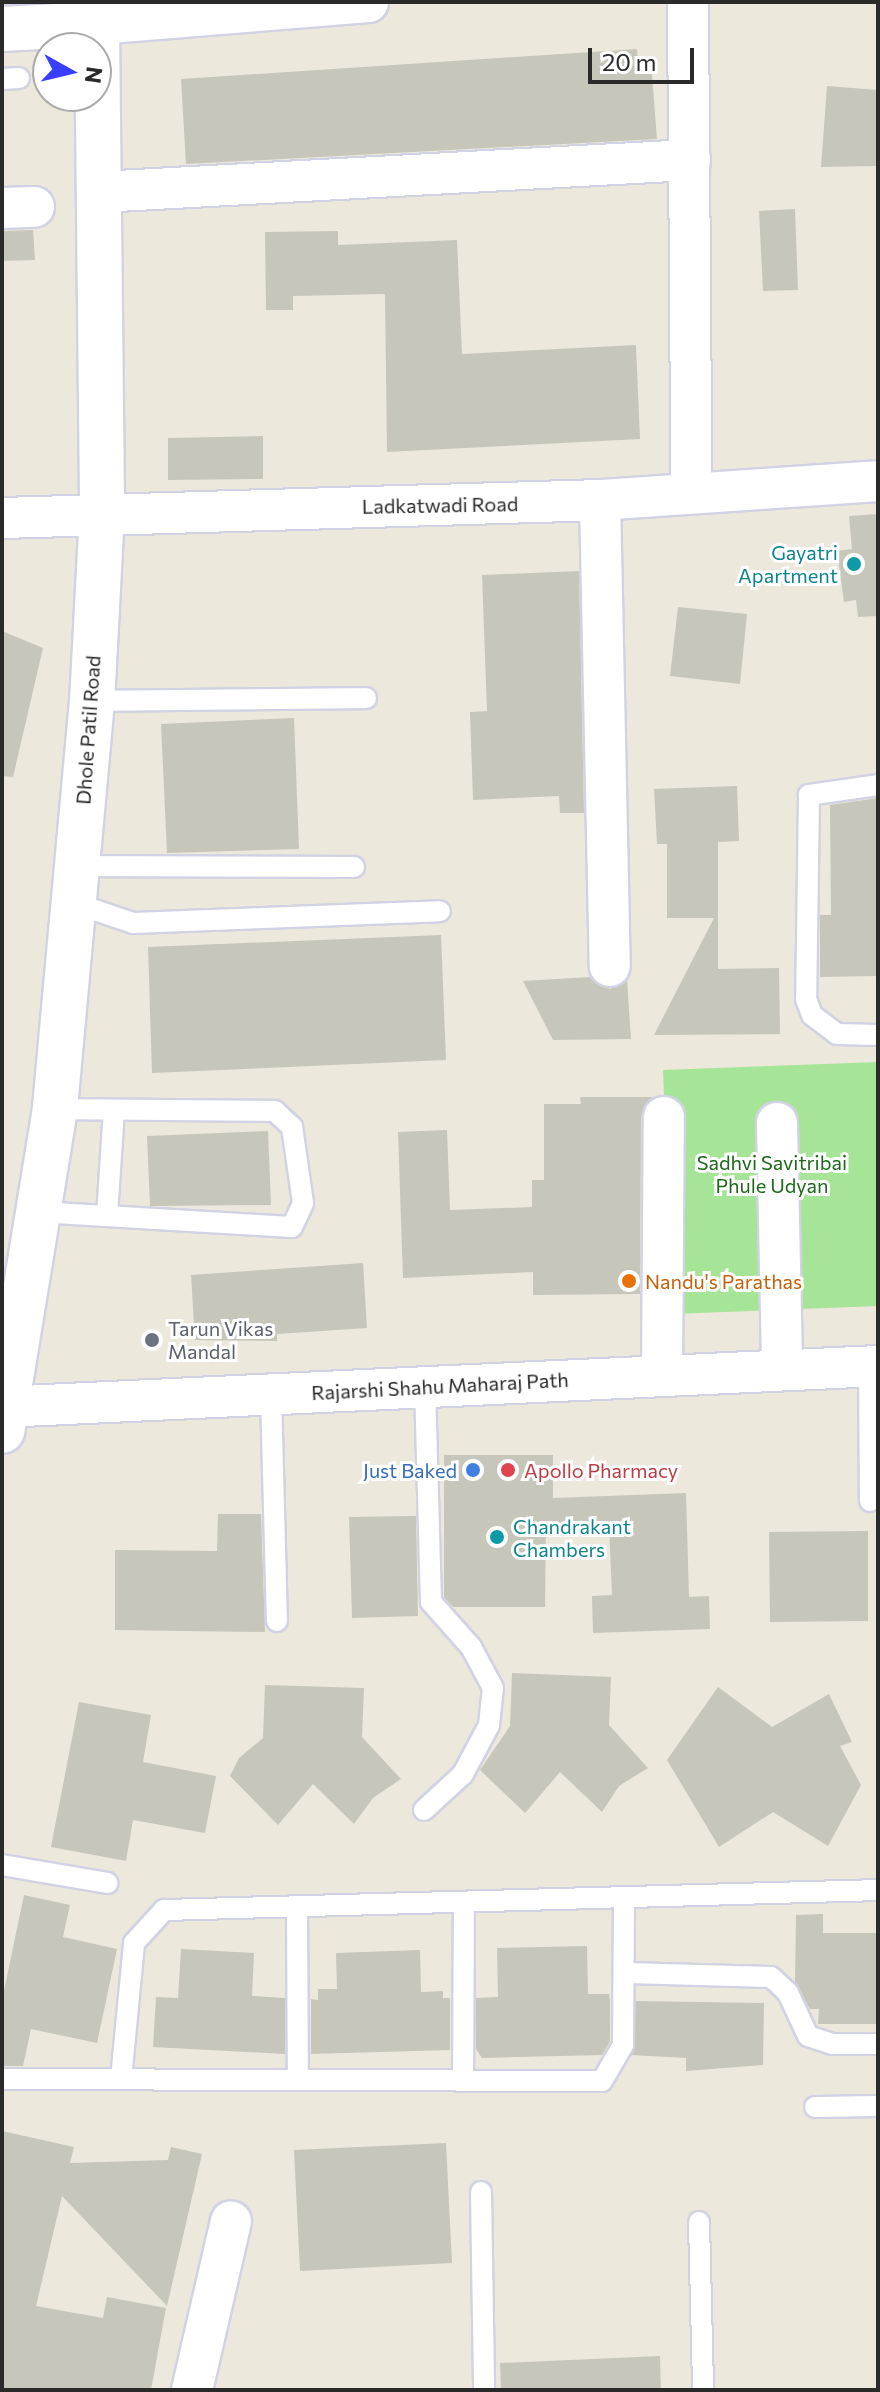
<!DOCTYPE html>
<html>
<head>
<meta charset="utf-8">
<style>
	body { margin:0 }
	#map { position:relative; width:880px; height:2392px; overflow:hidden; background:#ece8dc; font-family:Commissioner,sans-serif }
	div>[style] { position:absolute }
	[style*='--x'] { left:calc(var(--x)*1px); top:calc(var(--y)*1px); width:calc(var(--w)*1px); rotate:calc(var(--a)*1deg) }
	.green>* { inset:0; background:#a6e497 }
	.building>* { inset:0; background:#c7c6ba }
	.roads { filter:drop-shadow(2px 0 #d1d2e3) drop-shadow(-2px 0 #d1d2e3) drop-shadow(0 2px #d1d2e3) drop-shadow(0 -2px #d1d2e3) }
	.lane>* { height:20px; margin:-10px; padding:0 10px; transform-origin:10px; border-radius:10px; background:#fff }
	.street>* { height:40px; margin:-20px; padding:0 20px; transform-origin:20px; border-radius:20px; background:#fff }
	.secondary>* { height:44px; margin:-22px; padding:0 22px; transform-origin:22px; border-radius:22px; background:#fff }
	.dots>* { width:22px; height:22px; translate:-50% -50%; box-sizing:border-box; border:4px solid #fff; border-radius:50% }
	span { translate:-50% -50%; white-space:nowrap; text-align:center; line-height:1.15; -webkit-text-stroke:6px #fff; paint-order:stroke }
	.street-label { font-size:20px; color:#2a2a2a }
	.culture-label { font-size:20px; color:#0d838f }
	.right { translate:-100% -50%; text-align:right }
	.left { translate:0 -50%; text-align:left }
	.park-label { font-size:20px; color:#1d6919 }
	.food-label { font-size:20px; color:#c56008 }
	.worship-label { font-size:20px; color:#5b616d }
	.shop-label { font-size:20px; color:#366cbe }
	.health-label { font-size:20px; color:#be3a42 }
	.frame { position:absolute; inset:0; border:4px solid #2a2a2a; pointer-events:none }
	.north { position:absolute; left:32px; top:32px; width:80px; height:80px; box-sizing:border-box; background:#fff; border:2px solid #aaa; border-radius:50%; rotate:98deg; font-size:22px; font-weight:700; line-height:32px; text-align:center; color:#2a2a2a }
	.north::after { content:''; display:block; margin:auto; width:28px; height:36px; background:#383ffd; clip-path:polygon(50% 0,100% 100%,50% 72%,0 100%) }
	.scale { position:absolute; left:588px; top:48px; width:106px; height:36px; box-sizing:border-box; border:4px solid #2a2a2a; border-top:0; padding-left:10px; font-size:24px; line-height:28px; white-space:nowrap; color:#2a2a2a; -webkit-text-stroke:6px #fff; paint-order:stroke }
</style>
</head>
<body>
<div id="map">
	<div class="green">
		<div style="clip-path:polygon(878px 1062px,878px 1306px,672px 1314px,663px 1070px)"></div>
	</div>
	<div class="building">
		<div style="clip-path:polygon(637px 49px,638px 63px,651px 62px,657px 139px,186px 164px,181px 79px)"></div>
		<div style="clip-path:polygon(827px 86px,878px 90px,878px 166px,821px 167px)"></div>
		<div style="clip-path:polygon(795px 209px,798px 290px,763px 291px,759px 211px)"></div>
		<div style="clip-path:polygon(33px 230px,35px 260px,2px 261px,2px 231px)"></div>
		<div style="clip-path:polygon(338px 231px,338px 245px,457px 240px,462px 354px,636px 345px,640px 439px,387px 452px,385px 294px,293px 296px,293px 310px,266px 310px,265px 232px)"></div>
		<div style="clip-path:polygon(263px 436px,263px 479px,168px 480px,168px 438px)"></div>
		<div style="clip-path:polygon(878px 514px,878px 616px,858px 617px,856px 600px,844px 602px,837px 551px,852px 549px,849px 516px)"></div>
		<div style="clip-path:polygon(579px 571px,584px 813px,560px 813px,559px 796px,473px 800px,470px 712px,487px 711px,482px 575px)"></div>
		<div style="clip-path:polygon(678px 607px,747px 614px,740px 684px,670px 676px)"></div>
		<div style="clip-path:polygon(2px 631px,43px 648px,13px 777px,2px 776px)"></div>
		<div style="clip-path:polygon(294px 718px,299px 849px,167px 853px,161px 724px)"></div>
		<div style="clip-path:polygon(737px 786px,739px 841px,718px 842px,718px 969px,779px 968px,780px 1034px,654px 1035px,714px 918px,667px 918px,667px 844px,657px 844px,654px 789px)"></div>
		<div style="clip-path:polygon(878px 798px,878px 976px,820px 977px,820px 915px,831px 915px,830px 805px)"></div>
		<div style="clip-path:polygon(441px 935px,446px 1060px,152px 1073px,148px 947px)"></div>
		<div style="clip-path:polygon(590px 977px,610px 989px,627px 980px,631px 1039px,553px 1040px,523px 981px)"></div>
		<div style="clip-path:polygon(580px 1097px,652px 1097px,641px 1117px,640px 1294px,533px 1295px,533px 1272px,403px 1278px,398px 1132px,447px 1130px,450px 1210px,532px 1207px,532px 1180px,544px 1180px,544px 1104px,581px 1104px)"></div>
		<div style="clip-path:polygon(268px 1131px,271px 1205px,150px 1206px,147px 1136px)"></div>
		<div style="clip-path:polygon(363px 1263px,367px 1328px,277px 1334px,277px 1341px,195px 1340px,191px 1275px)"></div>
		<div style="clip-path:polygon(444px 1455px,553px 1455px,553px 1498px,686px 1493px,689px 1597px,709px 1596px,710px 1629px,593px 1633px,592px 1596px,612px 1595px,609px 1524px,546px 1526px,545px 1607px,453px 1607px,444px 1597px)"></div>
		<div style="clip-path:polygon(218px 1514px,261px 1514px,265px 1632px,115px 1630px,115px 1550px,217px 1551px)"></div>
		<div style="clip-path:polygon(416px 1516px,418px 1616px,352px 1618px,349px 1517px)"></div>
		<div style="clip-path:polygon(868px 1531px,868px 1621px,770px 1622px,769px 1532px)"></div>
		<div style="clip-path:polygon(512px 1673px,611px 1677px,609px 1725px,648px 1768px,619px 1786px,602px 1812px,560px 1772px,525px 1813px,480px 1770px,510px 1726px)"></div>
		<div style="clip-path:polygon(265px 1685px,364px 1688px,362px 1737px,401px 1779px,373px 1798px,354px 1824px,313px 1784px,278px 1825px,230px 1776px,239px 1758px,263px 1738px)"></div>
		<div style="clip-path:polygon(718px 1687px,772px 1727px,829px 1694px,852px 1742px,840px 1746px,861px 1785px,828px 1846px,773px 1812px,719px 1847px,667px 1760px)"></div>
		<div style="clip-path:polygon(79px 1702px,151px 1715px,143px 1762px,216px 1776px,205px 1833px,133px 1820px,126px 1861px,51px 1847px)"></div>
		<div style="clip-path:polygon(24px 1895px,70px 1905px,63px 1937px,117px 1949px,97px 2043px,31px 2029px,23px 2066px,2px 2066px,2px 2000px)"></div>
		<div style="clip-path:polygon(823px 1914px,823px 1933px,878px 1933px,878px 2024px,818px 2024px,819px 2009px,810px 2009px,795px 1982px,796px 1915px)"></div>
		<div style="clip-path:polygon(587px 1946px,588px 1994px,609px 1994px,610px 2001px,610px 2041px,602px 2055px,482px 2058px,476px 2049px,476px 1998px,498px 1997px,497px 1948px)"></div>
		<div style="clip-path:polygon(181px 1949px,254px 1953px,252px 1996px,285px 1998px,285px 2054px,153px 2047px,156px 1997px,178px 1998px)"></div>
		<div style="clip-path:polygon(420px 1950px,421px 1992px,443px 1991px,443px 1998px,450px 1998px,450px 2050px,311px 2054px,311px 1999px,318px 2000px,318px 1989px,337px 1989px,336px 1953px)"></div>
		<div style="clip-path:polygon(636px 2001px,764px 2003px,763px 2065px,686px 2071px,686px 2058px,632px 2055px)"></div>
		<div style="clip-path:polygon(2px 2131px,74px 2147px,70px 2163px,168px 2160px,171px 2147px,202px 2154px,167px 2306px,62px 2196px,36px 2306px,103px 2318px,107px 2297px,166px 2308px,151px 2390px,2px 2390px)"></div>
		<div style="clip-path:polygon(446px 2143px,452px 2263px,300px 2271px,294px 2150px)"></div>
		<div style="clip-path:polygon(660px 2356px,661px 2390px,501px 2390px,500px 2363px)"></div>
	</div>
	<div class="roads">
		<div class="lane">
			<div style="--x:2;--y:79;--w:17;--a:-3"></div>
			<div style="--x:92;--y:701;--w:274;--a:-0.6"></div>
			<div style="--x:878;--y:785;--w:70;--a:171.8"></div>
			<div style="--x:809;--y:795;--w:204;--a:90.8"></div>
			<div style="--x:806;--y:999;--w:17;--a:69"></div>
			<div style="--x:812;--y:1015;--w:31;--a:37"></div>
			<div style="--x:837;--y:1034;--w:41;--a:1.4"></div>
			<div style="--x:77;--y:866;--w:277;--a:0.2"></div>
			<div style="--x:74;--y:903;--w:62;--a:18.7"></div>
			<div style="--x:133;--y:923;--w:307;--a:-2.2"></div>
			<div style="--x:38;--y:1212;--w:254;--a:3.4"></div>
			<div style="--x:292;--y:1227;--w:26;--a:-65"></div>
			<div style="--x:303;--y:1203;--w:77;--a:-98.2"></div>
			<div style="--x:292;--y:1127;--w:23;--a:-137"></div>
			<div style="--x:275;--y:1111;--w:220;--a:-179.5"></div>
			<div style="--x:107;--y:1215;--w:105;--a:-86.2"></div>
			<div style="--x:869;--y:1366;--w:135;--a:89.6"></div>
			<div style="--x:271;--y:1394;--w:227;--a:88.5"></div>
			<div style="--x:424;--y:1810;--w:53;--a:-42.7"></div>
			<div style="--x:463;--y:1774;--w:55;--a:-62"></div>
			<div style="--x:489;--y:1725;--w:37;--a:-84"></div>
			<div style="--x:493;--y:1688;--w:47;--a:-118.2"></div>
			<div style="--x:471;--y:1647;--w:60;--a:-131.6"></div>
			<div style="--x:431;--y:1602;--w:215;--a:-91.6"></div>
			<div style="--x:2;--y:1865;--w:107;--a:9.7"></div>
			<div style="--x:297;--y:1907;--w:173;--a:89.7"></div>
			<div style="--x:627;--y:1973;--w:144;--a:1.6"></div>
			<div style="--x:771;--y:1977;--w:23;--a:43"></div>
			<div style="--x:788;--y:1993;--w:47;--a:65.1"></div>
			<div style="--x:808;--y:2036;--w:25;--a:18"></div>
			<div style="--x:832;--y:2044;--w:46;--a:0"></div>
			<div style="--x:2;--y:2079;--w:600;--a:0.19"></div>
			<div style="--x:602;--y:2081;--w:42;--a:-59.7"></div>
			<div style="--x:623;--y:2045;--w:147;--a:-89.6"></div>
			<div style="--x:121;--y:2079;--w:137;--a:-84.5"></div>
			<div style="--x:134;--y:1943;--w:45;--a:-47.7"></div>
			<div style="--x:164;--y:1910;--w:714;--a:-1.6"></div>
			<div style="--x:463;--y:2081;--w:179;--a:-89.7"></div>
			<div style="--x:815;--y:2107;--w:63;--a:-0.9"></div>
			<div style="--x:481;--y:2192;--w:198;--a:89.1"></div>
			<div style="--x:699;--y:2222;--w:168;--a:88.6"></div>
		</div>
		<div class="street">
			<div style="--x:95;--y:2;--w:22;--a:85"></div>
			<div style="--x:97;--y:24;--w:272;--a:-4.6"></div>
			<div style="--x:688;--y:2;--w:491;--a:89.6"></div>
			<div style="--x:99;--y:192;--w:592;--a:-3.1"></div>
			<div style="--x:2;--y:208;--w:32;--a:-2"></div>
			<div style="--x:600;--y:500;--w:466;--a:88.8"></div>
			<div style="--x:2;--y:518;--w:598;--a:-1.72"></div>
			<div style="--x:600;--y:500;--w:279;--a:-3.9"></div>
			<div style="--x:777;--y:1123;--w:247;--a:88.8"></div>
			<div style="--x:662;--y:1376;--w:259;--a:-89.6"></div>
			<div style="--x:2;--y:1407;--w:877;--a:-2.68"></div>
			<div style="--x:192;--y:2390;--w:173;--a:-77"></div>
		</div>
		<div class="secondary">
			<div style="--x:2;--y:29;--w:95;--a:-3"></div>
			<div style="--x:97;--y:24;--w:488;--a:89.4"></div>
			<div style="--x:102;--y:512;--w:189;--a:93"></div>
			<div style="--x:92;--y:701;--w:410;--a:95.2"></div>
			<div style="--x:55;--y:1109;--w:326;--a:99.3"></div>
		</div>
	</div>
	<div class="dots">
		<div style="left:854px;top:564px;background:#0f9aa8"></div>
		<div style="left:629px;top:1281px;background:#e8710a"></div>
		<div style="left:152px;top:1340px;background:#6b7280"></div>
		<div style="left:473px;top:1470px;background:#3f7fe0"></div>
		<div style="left:508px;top:1470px;background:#e0444e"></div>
		<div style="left:497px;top:1537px;background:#0f9aa8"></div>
	</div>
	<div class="street-label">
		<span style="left:440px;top:505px;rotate:-1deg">Ladkatwadi Road</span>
		<span style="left:88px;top:730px;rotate:-86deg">Dhole Patil Road</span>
		<span style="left:440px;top:1386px;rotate:-3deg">Rajarshi Shahu Maharaj Path</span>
	</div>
	<div class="culture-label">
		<span class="right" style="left:838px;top:564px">Gayatri<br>Apartment</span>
		<span class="left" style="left:513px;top:1538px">Chandrakant<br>Chambers</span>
	</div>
	<div class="park-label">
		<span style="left:772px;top:1174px">Sadhvi Savitribai<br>Phule Udyan</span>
	</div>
	<div class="food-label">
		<span class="left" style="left:645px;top:1281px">Nandu's Parathas</span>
	</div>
	<div class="worship-label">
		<span class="left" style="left:168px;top:1340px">Tarun Vikas<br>Mandal</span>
	</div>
	<div class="shop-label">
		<span class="right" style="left:457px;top:1470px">Just Baked</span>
	</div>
	<div class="health-label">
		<span class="left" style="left:524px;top:1470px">Apollo Pharmacy</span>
	</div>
	<div class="frame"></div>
	<div class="north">N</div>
	<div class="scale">20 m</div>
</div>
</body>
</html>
